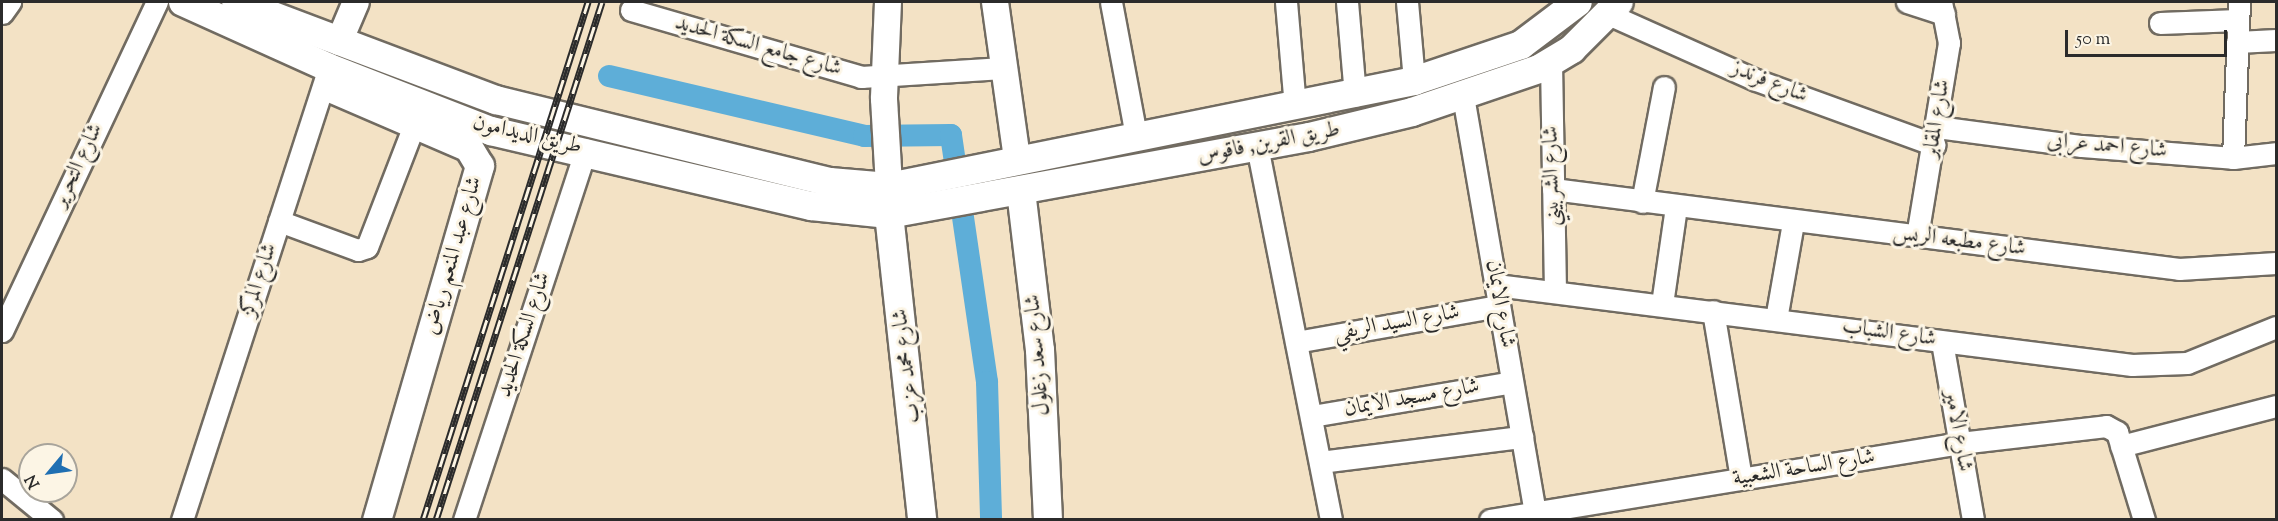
<!DOCTYPE html>
<html>
<head>
<meta charset="utf-8">
<style>
	body { margin:0 }
	#map { position:relative; width:2278px; height:521px; overflow:hidden; background:#f3e2c5; font-family:"Sorts Mill Goudy",Amiri,serif }
	div>[style] { position:absolute }
	[style*='--x'] { left:calc(var(--x)*1px); top:calc(var(--y)*1px); width:calc(var(--w)*1px); rotate:calc(var(--a)*1deg) }
	.canal>* { height:22px; margin:-11px; padding:0 11px; transform-origin:11px; border-radius:11px; background:#5eaed8 }
	.roads { filter:drop-shadow(2px 0 #716b61) drop-shadow(-2px 0 #716b61) drop-shadow(0 2px #716b61) drop-shadow(0 -2px #716b61) }
	.minor>* { height:21px; margin:-10.5px; padding:0 10.5px; transform-origin:10.5px; border-radius:10.5px; background:#fff }
	.tertiary>* { height:26px; margin:-13px; padding:0 13px; transform-origin:13px; border-radius:13px; background:#fff }
	.secondary>* { height:28px; margin:-14px; padding:0 14px; transform-origin:14px; border-radius:14px; background:#fff }
	.rail>* { height:7px; margin-top:-3.5px; transform-origin:0; background:repeating-linear-gradient(90deg,#fcf5e5 0 14px,#2b2b2b 0 28px); box-sizing:border-box; border-block:2px solid #2b2b2b }
	span { translate:-50% -50%; white-space:nowrap; text-align:center; line-height:1.15; -webkit-text-stroke:6px #fcf5e5; paint-order:stroke }
	.street-label { font-size:22px; color:#2b2b2b }
	.frame { position:absolute; inset:0; border:3px solid #2b2b2b; pointer-events:none }
	.north { position:absolute; left:18px; top:443px; width:60px; height:60px; box-sizing:border-box; background:#fcf5e5; border:2px solid #a8a49b; border-radius:50%; rotate:241deg; font-size:16px; font-weight:700; line-height:24px; text-align:center; color:#2b2b2b }
	.north::after { content:''; display:block; margin:auto; width:21px; height:27px; background:#1f6fb2; clip-path:polygon(50% 0,100% 100%,50% 72%,0 100%) }
	.scale { position:absolute; left:2065px; top:30px; width:162px; height:27px; box-sizing:border-box; border:3px solid #2b2b2b; border-top:0; padding-left:8px; font-size:18px; line-height:21px; white-space:nowrap; color:#2b2b2b; -webkit-text-stroke:4px #fcf5e5; paint-order:stroke }
</style>
</head>
<body>
<div id="map">
	<div class="canal">
		<div style="--x:609;--y:76;--w:262;--a:13.2"></div>
		<div style="--x:864;--y:136;--w:87;--a:-0.7"></div>
		<div style="--x:951;--y:135;--w:250;--a:81.7"></div>
		<div style="--x:987;--y:382;--w:138;--a:88.3"></div>
	</div>
	<div class="roads">
		<div class="minor">
			<div style="--x:1111;--y:2;--w:136;--a:79.4"></div>
			<div style="--x:1286;--y:2;--w:105;--a:85.1"></div>
			<div style="--x:1347;--y:2;--w:94;--a:85.1"></div>
			<div style="--x:1407;--y:2;--w:79;--a:84.9"></div>
			<div style="--x:1907;--y:2;--w:39;--a:18"></div>
			<div style="--x:631;--y:10;--w:240;--a:16.2"></div>
			<div style="--x:861;--y:77;--w:142;--a:-3.6"></div>
			<div style="--x:2;--y:13;--w:14;--a:-54"></div>
			<div style="--x:1606;--y:13;--w:164;--a:24.1"></div>
			<div style="--x:1756;--y:80;--w:190;--a:20"></div>
			<div style="--x:2160;--y:23;--w:78;--a:-2.2"></div>
			<div style="--x:2237;--y:42;--w:39;--a:-3"></div>
			<div style="--x:1551;--y:62;--w:229;--a:89"></div>
			<div style="--x:1463;--y:96;--w:422;--a:80.2"></div>
			<div style="--x:1937;--y:127;--w:146;--a:7.5"></div>
			<div style="--x:2082;--y:146;--w:151;--a:4.5"></div>
			<div style="--x:2233;--y:158;--w:43;--a:-6.6"></div>
			<div style="--x:1257;--y:146;--w:381;--a:78.8"></div>
			<div style="--x:2233;--y:158;--w:156;--a:-87.8"></div>
			<div style="--x:1553;--y:189;--w:631;--a:7.28"></div>
			<div style="--x:2179;--y:269;--w:97;--a:-3.5"></div>
			<div style="--x:1642;--y:202;--w:117;--a:-79.2"></div>
			<div style="--x:279;--y:221;--w:84;--a:20.2"></div>
			<div style="--x:358;--y:250;--w:9;--a:-18"></div>
			<div style="--x:367;--y:247;--w:131;--a:-68.9"></div>
			<div style="--x:1917;--y:236;--w:196;--a:-80.6"></div>
			<div style="--x:1949;--y:43;--w:42;--a:-101"></div>
			<div style="--x:1496;--y:285;--w:641;--a:7.17"></div>
			<div style="--x:2132;--y:365;--w:55;--a:-2.1"></div>
			<div style="--x:2187;--y:363;--w:96;--a:-22"></div>
			<div style="--x:1662;--y:304;--w:98;--a:-81.8"></div>
			<div style="--x:1713;--y:311;--w:170;--a:80.5"></div>
			<div style="--x:1776;--y:319;--w:97;--a:-80"></div>
			<div style="--x:2;--y:331;--w:364;--a:-64.8"></div>
			<div style="--x:1296;--y:342;--w:206;--a:-10.1"></div>
			<div style="--x:1942;--y:342;--w:181;--a:80.1"></div>
			<div style="--x:1312;--y:416;--w:203;--a:-9.6"></div>
			<div style="--x:2121;--y:446;--w:160;--a:-14.5"></div>
			<div style="--x:1320;--y:462;--w:204;--a:-7.1"></div>
			<div style="--x:2;--y:479;--w:65;--a:39.4"></div>
			<div style="--x:182;--y:520;--w:472;--a:-72"></div>
			<div style="--x:464;--y:520;--w:390;--a:-71.8"></div>
			<div style="--x:1490;--y:520;--w:476;--a:-9.3"></div>
			<div style="--x:1960;--y:443;--w:147;--a:-6.6"></div>
			<div style="--x:2106;--y:426;--w:13;--a:29"></div>
			<div style="--x:2117;--y:432;--w:92;--a:72.9"></div>
		</div>
		<div class="tertiary">
			<div style="--x:888;--y:2;--w:97;--a:92.4"></div>
			<div style="--x:884;--y:99;--w:88;--a:86.7"></div>
			<div style="--x:995;--y:2;--w:159;--a:82"></div>
			<div style="--x:339;--y:42;--w:43;--a:-67"></div>
		</div>
		<div class="secondary">
			<div style="--x:183;--y:2;--w:160;--a:24.3"></div>
			<div style="--x:329;--y:68;--w:174;--a:21.3"></div>
			<div style="--x:491;--y:131;--w:329;--a:13.2"></div>
			<div style="--x:811;--y:206;--w:78;--a:5.9"></div>
			<div style="--x:889;--y:214;--w:427;--a:-10.4"></div>
			<div style="--x:1309;--y:137;--w:106;--a:-13.6"></div>
			<div style="--x:1412;--y:112;--w:134;--a:-18.7"></div>
			<div style="--x:1539;--y:69;--w:39;--a:-31"></div>
			<div style="--x:1572;--y:49;--w:66;--a:-45"></div>
			<div style="--x:236;--y:2;--w:278;--a:20.7"></div>
			<div style="--x:496;--y:100;--w:344;--a:13.8"></div>
			<div style="--x:830;--y:182;--w:59;--a:4.8"></div>
			<div style="--x:889;--y:187;--w:536;--a:-11.41"></div>
			<div style="--x:1414;--y:81;--w:113;--a:-18.6"></div>
			<div style="--x:1521;--y:45;--w:71;--a:-37"></div>
			<div style="--x:330;--y:88;--w:151;--a:23.3"></div>
			<div style="--x:469;--y:148;--w:21;--a:59"></div>
			<div style="--x:480;--y:166;--w:369;--a:106.2"></div>
			<div style="--x:1021;--y:191;--w:160;--a:83.2"></div>
			<div style="--x:1040;--y:350;--w:170;--a:87.3"></div>
			<div style="--x:889;--y:214;--w:308;--a:83.8"></div>
		</div>
	</div>
	<div class="rail">
		<div style="--x:423;--y:520;--w:544;--a:-72.33"></div>
		<div style="--x:436;--y:520;--w:544;--a:-72.23"></div>
	</div>
	<div class="street-label">
		<span style="left:758px;top:47px;rotate:16deg">شارع جامع السكة الحديد</span>
		<span style="left:1769px;top:83px;rotate:22deg">شارع فرندز</span>
		<span style="left:1938px;top:119px;rotate:-81deg">شارع المقابر</span>
		<span style="left:527px;top:136px;rotate:13deg">طريق الديدامون</span>
		<span style="left:1269px;top:144px;rotate:-11deg">طريق القرين, فاقوس</span>
		<span style="left:2107px;top:147px;rotate:5deg">شارع احمد عرابى</span>
		<span style="left:79px;top:166px;rotate:-65deg">شارع التحرير</span>
		<span style="left:1553px;top:176px;rotate:-91deg">شارع الشربيني</span>
		<span style="left:1959px;top:242px;rotate:7deg">شارع مطبعه الريس</span>
		<span style="left:454px;top:256px;rotate:-74deg">شارع عبد المنعم رياض</span>
		<span style="left:260px;top:280px;rotate:-72deg">شارع المركز</span>
		<span style="left:1499px;top:304px;rotate:80deg">شارع الايمان</span>
		<span style="left:1397px;top:324px;rotate:-10deg">شارع السيد الريفي</span>
		<span style="left:1889px;top:334px;rotate:8deg">شارع الشباب</span>
		<span style="left:525px;top:335px;rotate:-72deg">شارع السكة الحديد</span>
		<span style="left:1039px;top:355px;rotate:-95deg">شارع سعد زغلول</span>
		<span style="left:908px;top:366px;rotate:-97deg">شارع محمد عزب</span>
		<span style="left:1412px;top:399px;rotate:-10deg">شارع مسجد الايمان</span>
		<span style="left:1957px;top:431px;rotate:80deg">شارع الامير</span>
		<span style="left:1804px;top:469px;rotate:-9deg">شارع الساحة الشعبية</span>
	</div>
	<div class="frame"></div>
	<div class="north">N</div>
	<div class="scale">50 m</div>
</div>
</body>
</html>
